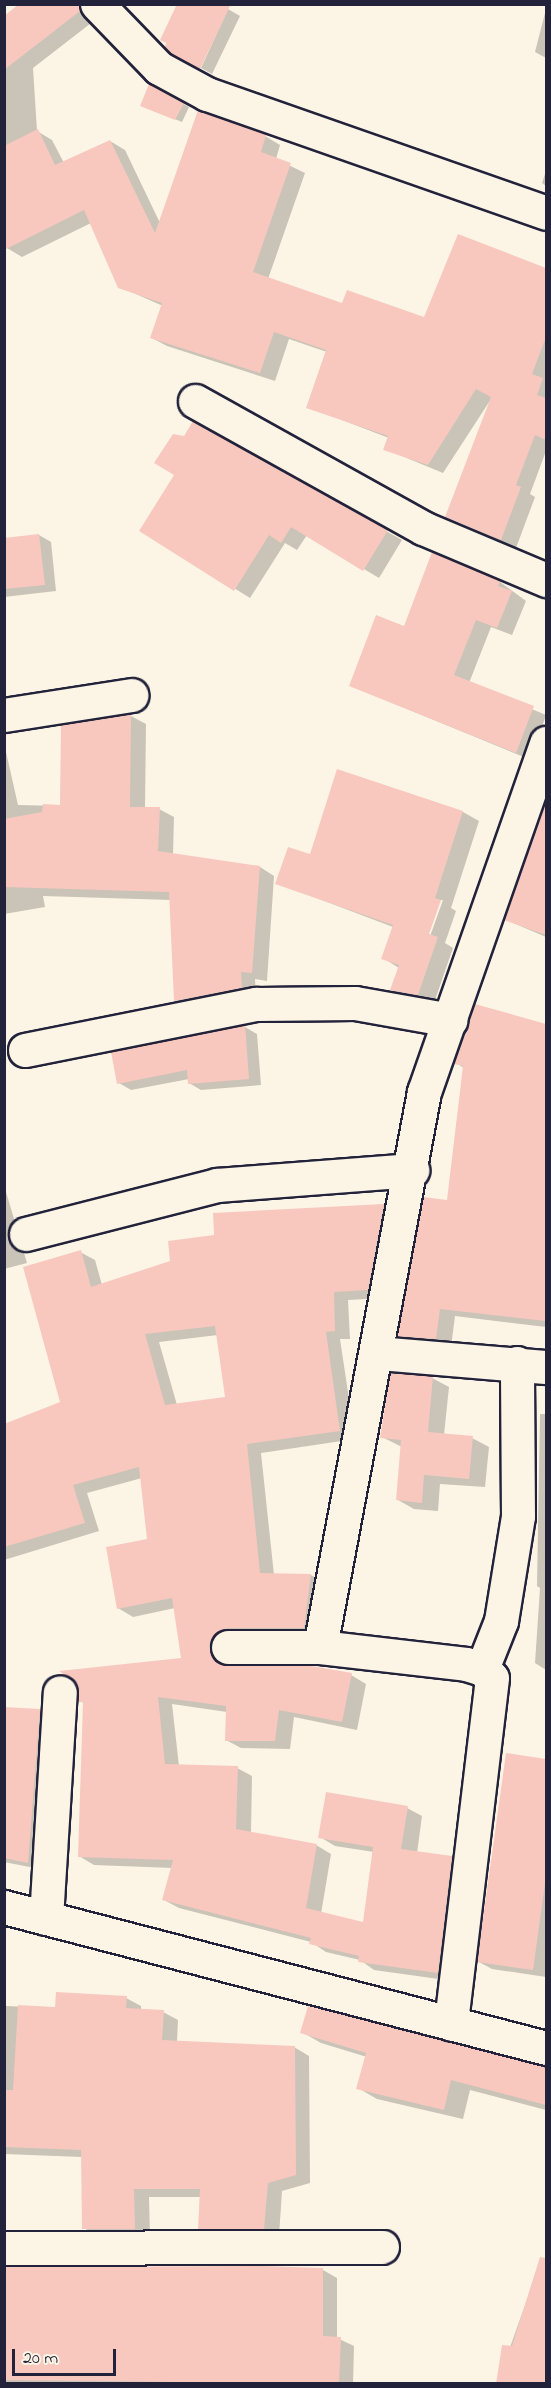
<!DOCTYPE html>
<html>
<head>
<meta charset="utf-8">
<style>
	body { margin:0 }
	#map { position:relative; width:551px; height:2388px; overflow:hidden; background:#fcf5e5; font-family:"Indie Flower",sans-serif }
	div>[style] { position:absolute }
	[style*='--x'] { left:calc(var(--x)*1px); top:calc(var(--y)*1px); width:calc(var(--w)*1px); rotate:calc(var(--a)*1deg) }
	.shadow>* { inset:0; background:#0003 }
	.building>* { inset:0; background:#f8c8bf }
	.roads { filter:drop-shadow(2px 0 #22223b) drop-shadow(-2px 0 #22223b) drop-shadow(0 2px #22223b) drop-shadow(0 -2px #22223b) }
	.minor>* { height:33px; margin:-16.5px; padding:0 16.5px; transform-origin:16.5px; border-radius:16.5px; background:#fcf5e5 }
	span { translate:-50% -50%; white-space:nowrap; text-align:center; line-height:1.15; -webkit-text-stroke:5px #fcf5e5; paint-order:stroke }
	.frame { position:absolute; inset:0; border:6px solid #22223b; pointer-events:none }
	.scale { position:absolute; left:12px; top:2349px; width:104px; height:27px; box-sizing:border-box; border:3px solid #22223b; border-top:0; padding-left:8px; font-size:18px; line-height:21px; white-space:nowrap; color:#22223b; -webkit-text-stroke:4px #fcf5e5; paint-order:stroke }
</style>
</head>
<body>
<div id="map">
	<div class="shadow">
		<div style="clip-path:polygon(22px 4px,95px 4px,95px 20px,33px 68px,37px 131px,52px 140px,64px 163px,110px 141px,125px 150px,160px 223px,265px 136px,280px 145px,276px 159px,305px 173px,268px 279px,343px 305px,424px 319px,459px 236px,546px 270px,546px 451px,530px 494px,535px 497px,516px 548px,447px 516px,493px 396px,443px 473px,385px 449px,389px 438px,308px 407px,327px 352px,289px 339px,275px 381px,167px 346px,152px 338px,163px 306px,120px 287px,91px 223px,22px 257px,7px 248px,4px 18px)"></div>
		<div style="clip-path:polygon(228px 9px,240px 16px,212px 74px,201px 68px)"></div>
		<div style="clip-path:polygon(546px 9px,546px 58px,535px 52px)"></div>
		<div style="clip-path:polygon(150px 86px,189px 107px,182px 122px,147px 108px)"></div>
		<div style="clip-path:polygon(546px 171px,546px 186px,542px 183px)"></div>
		<div style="clip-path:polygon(193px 423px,402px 540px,379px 578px,307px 535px,297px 550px,285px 543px,250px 598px,141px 530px,176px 475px,185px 437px)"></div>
		<div style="clip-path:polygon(39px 535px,51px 542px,56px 591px,4px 597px,4px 539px)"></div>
		<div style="clip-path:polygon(433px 554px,500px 582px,526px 601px,512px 635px,491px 627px,469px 683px,546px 715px,531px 760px,351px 686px,404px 628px)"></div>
		<div style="clip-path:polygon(131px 716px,146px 724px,145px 809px,159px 809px,174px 817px,173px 855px,260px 867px,274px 876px,267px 981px,255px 979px,256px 996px,190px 1009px,176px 1000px,171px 900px,43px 896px,45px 907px,4px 914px,4px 743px,18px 805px,61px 806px,63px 726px)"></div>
		<div style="clip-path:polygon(evenodd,338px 771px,463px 812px,479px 821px,451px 908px,456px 911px,445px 943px,453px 948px,434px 1003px,408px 999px,392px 990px,399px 968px,383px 958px,393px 927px,277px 883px,311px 856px,338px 771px,439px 900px,443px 900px,428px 942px,425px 941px,439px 900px)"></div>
		<div style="clip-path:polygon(536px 833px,546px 836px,546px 937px,506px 920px)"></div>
		<div style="clip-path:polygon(476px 1006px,546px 1025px,546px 1327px,455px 1316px,451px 1347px,414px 1344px,399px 1335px,449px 1201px,464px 1068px,456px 1063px)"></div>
		<div style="clip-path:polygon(245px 1027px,257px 1034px,261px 1085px,201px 1090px,189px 1083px,189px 1079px,131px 1090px,119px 1083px)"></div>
		<div style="clip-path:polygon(4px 1185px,27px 1263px,4px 1269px)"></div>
		<div style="clip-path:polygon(evenodd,384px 1205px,398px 1214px,383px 1298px,348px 1300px,350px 1339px,340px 1339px,355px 1439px,261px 1453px,274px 1575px,311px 1575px,326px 1584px,319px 1636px,224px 1656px,227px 1667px,351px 1675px,366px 1684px,357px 1730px,294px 1717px,290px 1749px,241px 1748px,226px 1740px,227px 1712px,172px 1704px,179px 1766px,237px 1768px,252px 1776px,251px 1833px,316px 1845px,331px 1854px,321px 1914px,364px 1924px,374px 1852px,335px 1846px,320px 1837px,407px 1808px,422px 1816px,417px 1853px,452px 1857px,467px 1866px,453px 1981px,374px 1970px,360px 1960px,326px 1952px,311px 1942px,179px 1908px,164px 1900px,173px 1868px,94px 1865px,79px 1856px,85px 1704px,80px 1701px,183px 1660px,175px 1608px,133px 1617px,118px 1608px,148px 1540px,142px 1478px,87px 1493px,99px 1531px,4px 1560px,4px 1425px,62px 1403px,80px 1252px,95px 1260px,102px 1285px,172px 1262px,216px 1237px,384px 1205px,218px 1335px,227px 1398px,177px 1405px,159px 1342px,218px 1335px)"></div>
		<div style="clip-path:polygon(432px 1378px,449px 1387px,444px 1435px,472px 1438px,489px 1447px,485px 1487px,440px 1484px,438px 1511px,414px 1509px,398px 1500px,402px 1447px,382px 1437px)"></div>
		<div style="clip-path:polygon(540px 1414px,546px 1414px,546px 1670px,535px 1663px,540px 1588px,537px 1586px)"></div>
		<div style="clip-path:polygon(4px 1708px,40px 1711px,52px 1718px,40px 1869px,4px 1862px)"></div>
		<div style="clip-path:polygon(507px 1755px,546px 1760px,546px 1977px,492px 1969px,479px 1962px)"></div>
		<div style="clip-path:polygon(126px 1998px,141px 2006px,141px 2010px,163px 2012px,178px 2020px,177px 2042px,294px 2047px,309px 2056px,310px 2183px,282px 2191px,279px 2236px,214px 2237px,199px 2228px,201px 2197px,149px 2197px,150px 2237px,99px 2237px,84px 2228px,82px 2157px,4px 2154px,4px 2000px,5px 2006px,56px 2008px)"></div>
		<div style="clip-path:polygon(309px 2007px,546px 2070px,546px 2110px,470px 2090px,463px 2119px,377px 2099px,358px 2088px,367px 2057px,321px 2043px,302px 2032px)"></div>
		<div style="clip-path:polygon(541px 2260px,546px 2262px,546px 2384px,497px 2384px)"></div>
		<div style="clip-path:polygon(4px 2267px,323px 2270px,337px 2278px,337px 2338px,354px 2346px,353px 2384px,6px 2384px)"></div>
	</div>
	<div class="building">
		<div style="clip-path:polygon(19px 4px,79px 4px,80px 11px,4px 70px,4px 16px)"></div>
		<div style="clip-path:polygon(177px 4px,231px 4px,200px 69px,170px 53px,165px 47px,166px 43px,160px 40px)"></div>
		<div style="clip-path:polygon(149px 84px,184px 103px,175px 120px,140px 106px)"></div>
		<div style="clip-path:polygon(198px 110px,266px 135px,261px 152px,291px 163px,253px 272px,342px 303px,347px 290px,424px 317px,458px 234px,546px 268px,546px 337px,532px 374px,543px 378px,537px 395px,546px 398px,546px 440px,535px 435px,516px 485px,521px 487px,501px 540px,445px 517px,491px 397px,476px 389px,428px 465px,383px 450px,388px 436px,306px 408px,326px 350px,274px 332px,260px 373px,150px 338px,162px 303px,118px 288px,84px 210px,4px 250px,4px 146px,38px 129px,55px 165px,110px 140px,155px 233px)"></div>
		<div style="clip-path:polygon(193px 421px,388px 530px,363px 571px,291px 527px,281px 543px,269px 535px,234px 591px,139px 531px,174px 475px,154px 463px,173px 434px,184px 436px)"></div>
		<div style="clip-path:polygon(39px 534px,45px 585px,4px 589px,4px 538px)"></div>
		<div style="clip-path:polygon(432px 552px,500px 581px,498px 586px,512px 591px,497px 628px,476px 620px,454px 675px,534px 706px,516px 753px,349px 686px,376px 615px,404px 626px)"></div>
		<div style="clip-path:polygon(131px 714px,130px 807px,160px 807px,158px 851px,260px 866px,252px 973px,241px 972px,242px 988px,174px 1001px,169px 892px,4px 887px,4px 819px,42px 812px,43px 804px,60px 805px,61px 725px)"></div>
		<div style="clip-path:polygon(337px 769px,463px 811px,435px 898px,441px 900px,429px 934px,438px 937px,418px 995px,390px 990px,399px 965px,381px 959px,393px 925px,275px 884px,288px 847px,310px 854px)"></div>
		<div style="clip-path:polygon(545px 804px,546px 804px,546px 935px,504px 920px)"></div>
		<div style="clip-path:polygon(475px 1004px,546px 1024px,546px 1321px,440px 1309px,436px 1339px,397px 1336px,423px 1197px,447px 1200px,463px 1066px,454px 1064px)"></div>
		<div style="clip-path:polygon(245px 1025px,249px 1079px,188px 1084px,187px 1070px,117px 1084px,111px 1052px)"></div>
		<div style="clip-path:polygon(evenodd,384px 1204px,368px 1290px,334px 1292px,335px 1331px,326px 1332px,340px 1431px,247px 1444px,260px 1573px,311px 1574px,304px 1628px,227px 1628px,212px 1637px,209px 1646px,212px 1657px,227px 1666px,312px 1666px,352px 1673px,342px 1722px,279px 1710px,275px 1741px,225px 1741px,226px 1706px,158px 1697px,165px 1764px,238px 1766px,236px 1829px,317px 1844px,306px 1908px,363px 1922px,373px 1847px,318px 1838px,326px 1792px,408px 1806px,401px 1849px,452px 1856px,438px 1973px,358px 1962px,359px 1956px,309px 1944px,311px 1938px,162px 1900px,173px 1860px,78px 1857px,83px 1702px,78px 1702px,76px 1683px,59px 1671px,181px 1658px,172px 1598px,117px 1609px,106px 1547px,147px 1539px,139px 1467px,73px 1485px,85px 1523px,4px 1547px,4px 1424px,60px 1402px,23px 1267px,81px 1250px,91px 1287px,170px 1261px,168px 1241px,214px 1235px,213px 1213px,384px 1204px,215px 1326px,225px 1397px,165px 1405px,145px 1334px,215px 1326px)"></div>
		<div style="clip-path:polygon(390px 1373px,433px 1376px,428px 1432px,473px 1436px,469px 1479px,424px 1475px,422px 1503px,396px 1500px,401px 1440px,380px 1438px)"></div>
		<div style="clip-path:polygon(4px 1707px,40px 1709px,28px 1863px,4px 1858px)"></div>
		<div style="clip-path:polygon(506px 1753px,546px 1759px,546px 1876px,533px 1970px,477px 1962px)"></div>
		<div style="clip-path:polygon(56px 1992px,127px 1996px,126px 2008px,164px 2010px,162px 2040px,295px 2046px,296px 2175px,268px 2183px,264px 2229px,198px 2229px,200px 2189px,134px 2189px,135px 2229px,82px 2229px,81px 2150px,4px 2147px,4px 2090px,13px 2090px,18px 2005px,55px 2007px)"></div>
		<div style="clip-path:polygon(308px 2006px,546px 2066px,546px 2105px,451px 2080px,444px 2110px,356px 2089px,366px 2053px,300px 2033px)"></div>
		<div style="clip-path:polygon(540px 2257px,546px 2258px,546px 2384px,496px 2384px,502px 2345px,512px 2346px)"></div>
		<div style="clip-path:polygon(262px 2266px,323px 2268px,323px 2336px,341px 2337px,339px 2384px,5px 2380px,4px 2267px)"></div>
	</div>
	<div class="roads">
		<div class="minor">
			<div style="--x:97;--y:4;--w:89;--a:45.9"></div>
			<div style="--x:159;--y:68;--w:55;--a:28.4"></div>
			<div style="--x:207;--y:94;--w:359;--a:19.3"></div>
			<div style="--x:195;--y:401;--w:261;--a:29.1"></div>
			<div style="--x:423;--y:528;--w:134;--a:22.9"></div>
			<div style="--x:4;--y:715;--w:129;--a:-8.9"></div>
			<div style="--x:25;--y:1050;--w:236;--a:-11.3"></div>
			<div style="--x:256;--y:1004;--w:99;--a:-0.6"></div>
			<div style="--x:355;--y:1003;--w:97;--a:10.1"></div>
			<div style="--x:26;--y:1234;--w:197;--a:-14.4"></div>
			<div style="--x:217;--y:1185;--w:196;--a:-4.4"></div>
			<div style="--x:378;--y:1353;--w:169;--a:4.8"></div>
			<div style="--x:228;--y:1647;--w:92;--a:0"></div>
			<div style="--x:320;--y:1647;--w:147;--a:6.6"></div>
			<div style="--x:466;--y:1664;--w:17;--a:17"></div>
			<div style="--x:482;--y:1669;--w:13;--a:42"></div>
			<div style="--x:492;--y:1678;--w:348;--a:96.8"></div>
			<div style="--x:320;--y:1647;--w:565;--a:-79.39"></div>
			<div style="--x:424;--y:1092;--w:370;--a:-70.7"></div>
			<div style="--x:482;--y:1669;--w:52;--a:-68.4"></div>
			<div style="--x:501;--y:1621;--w:106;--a:-80.8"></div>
			<div style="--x:518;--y:1516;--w:153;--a:-90.4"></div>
			<div style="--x:4;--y:1907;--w:560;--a:14.58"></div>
			<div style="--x:46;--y:1918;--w:226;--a:-86.5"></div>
			<div style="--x:4;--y:2248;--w:378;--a:-0.2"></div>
		</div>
	</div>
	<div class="frame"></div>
	<div class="scale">20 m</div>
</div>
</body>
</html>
